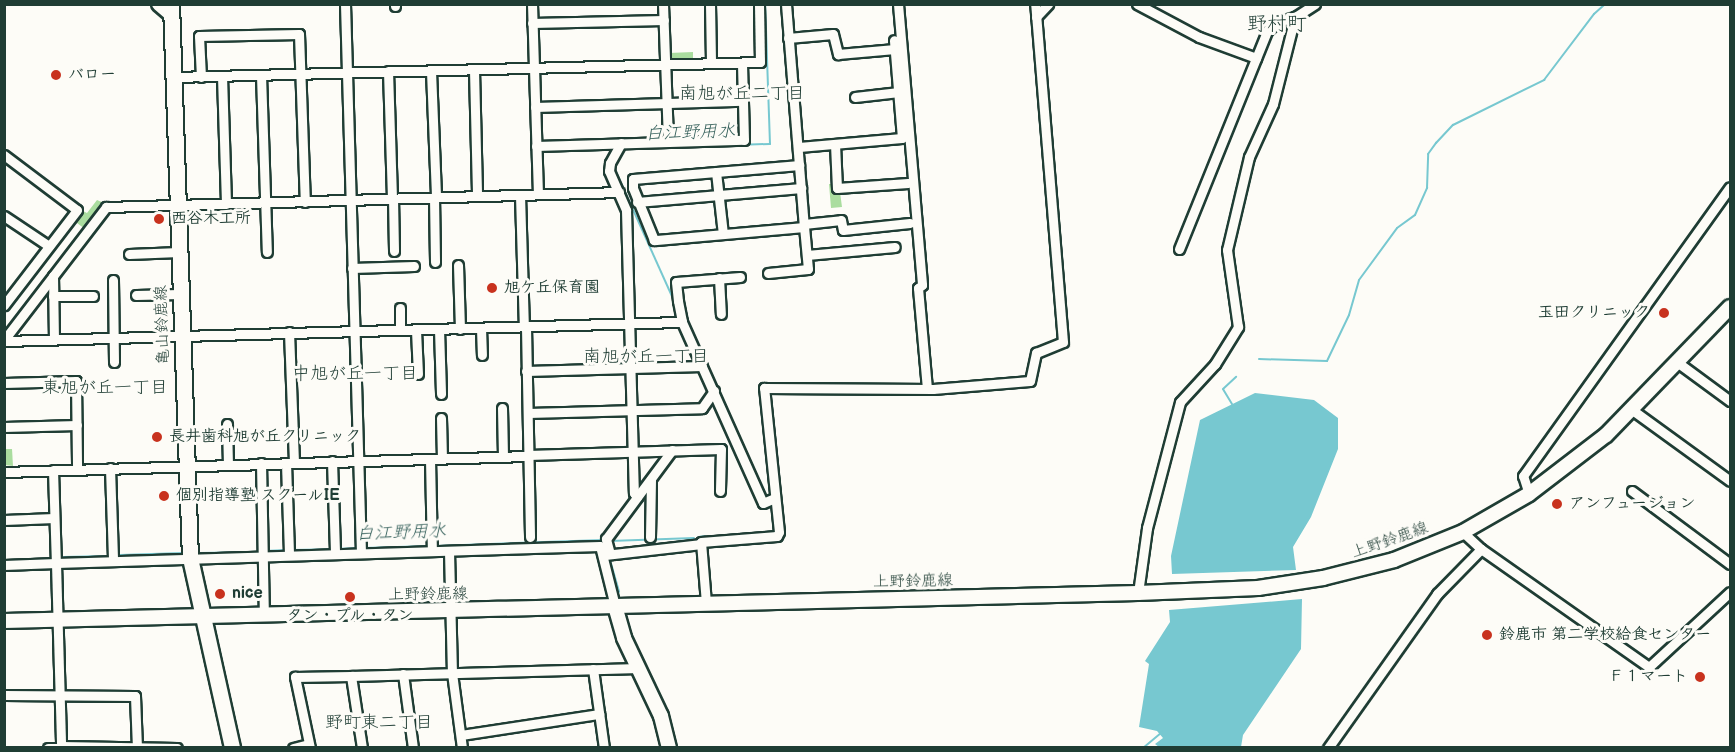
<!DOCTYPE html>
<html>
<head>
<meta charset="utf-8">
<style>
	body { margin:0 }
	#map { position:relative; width:1735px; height:752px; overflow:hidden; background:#fdfcf7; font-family:"Balsamiq Sans","Klee One",sans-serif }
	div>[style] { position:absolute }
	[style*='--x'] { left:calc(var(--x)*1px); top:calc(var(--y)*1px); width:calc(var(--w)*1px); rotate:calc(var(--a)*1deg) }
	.green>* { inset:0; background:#aadd9f }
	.water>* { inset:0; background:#77c8d0 }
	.stream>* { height:2px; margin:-1px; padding:0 1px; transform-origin:1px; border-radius:1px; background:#77c8d0 }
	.roads { filter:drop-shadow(2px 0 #1f3d34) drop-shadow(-2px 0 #1f3d34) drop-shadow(0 2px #1f3d34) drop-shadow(0 -2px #1f3d34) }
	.street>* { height:9px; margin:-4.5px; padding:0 4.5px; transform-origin:4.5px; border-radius:4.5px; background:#fdfcf7 }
	.secondary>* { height:14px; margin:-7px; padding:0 7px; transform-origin:7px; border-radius:7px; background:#fdfcf7 }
	.primary>* { height:15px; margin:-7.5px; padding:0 7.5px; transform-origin:7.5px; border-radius:7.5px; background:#fdfcf7 }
	.dots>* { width:16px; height:16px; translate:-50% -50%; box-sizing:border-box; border:3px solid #fdfcf7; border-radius:50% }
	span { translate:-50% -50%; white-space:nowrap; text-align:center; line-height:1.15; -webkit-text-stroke:6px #fdfcf7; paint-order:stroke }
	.poi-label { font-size:16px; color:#1f3d34; font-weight:700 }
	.left { translate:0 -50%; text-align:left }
	.right { translate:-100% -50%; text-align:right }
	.street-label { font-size:16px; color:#1f3d34 }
	.neighbourhood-label { font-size:18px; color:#1f3d34 }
	.water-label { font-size:18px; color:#35605b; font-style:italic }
	.quarter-label { font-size:20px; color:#1f3d34 }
	.frame { position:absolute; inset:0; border:6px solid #1f3d34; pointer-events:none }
</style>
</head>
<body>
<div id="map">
	<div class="green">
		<div style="clip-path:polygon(693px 52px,693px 60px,669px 58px,669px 53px)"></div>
		<div style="clip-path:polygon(829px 184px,833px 184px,834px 192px,840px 192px,842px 207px,831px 208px)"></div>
		<div style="clip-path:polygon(97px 200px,104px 203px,85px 229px,73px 220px,81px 210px,87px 213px)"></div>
		<div style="clip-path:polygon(5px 449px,12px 449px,13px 466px,5px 465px)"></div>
	</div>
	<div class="water">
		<div style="clip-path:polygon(1255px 393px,1314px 400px,1338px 418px,1338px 449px,1311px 517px,1293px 547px,1296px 570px,1172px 574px,1171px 556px,1200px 420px)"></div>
		<div style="clip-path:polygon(1302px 599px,1301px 649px,1243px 735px,1241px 747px,1159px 747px,1155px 744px,1163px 738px,1157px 731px,1139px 727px,1149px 664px,1145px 661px,1170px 622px,1169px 610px)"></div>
	</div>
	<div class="stream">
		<div style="--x:675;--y:303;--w:149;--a:-114.2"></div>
		<div style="--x:614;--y:167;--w:21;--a:-61"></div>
		<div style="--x:624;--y:149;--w:146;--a:-2"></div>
		<div style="--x:770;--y:144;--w:140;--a:-92"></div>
		<div style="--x:1259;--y:359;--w:68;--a:1.7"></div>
		<div style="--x:1327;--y:361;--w:51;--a:-64.4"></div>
		<div style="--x:1349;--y:315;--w:36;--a:-74"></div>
		<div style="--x:1359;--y:280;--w:64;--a:-53.8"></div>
		<div style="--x:1397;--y:228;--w:22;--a:-36"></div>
		<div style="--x:1415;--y:215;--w:30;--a:-66"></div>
		<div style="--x:1427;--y:188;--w:34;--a:-88"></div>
		<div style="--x:1428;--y:154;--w:14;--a:-54"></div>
		<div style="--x:1436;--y:143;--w:25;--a:-47"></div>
		<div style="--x:1453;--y:125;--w:102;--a:-26.3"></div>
		<div style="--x:1544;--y:80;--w:83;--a:-52.9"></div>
		<div style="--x:1594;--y:14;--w:15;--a:-42"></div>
		<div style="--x:1232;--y:404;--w:17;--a:-121"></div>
		<div style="--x:1223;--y:389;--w:18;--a:-43"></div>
		<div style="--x:699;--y:537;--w:6;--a:-9"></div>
		<div style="--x:610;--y:541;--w:84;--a:-2"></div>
		<div style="--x:436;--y:546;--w:167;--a:-2.1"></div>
		<div style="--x:364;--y:548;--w:66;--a:-1.7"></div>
		<div style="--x:337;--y:549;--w:21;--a:-3"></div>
		<div style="--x:292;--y:550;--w:39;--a:-1"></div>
		<div style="--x:265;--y:551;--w:21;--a:-3"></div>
		<div style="--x:200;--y:553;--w:59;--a:-1"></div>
		<div style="--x:120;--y:555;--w:63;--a:-1.8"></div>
		<div style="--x:64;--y:557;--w:42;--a:-1.4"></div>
		<div style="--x:610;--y:560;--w:33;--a:74"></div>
		<div style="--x:650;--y:677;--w:24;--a:66"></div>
		<div style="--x:668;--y:715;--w:31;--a:77"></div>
		<div style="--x:1143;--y:748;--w:25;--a:-40"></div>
	</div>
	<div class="roads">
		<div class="street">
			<div style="--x:345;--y:4;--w:549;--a:88.33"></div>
			<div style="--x:395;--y:4;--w:2;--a:90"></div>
			<div style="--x:532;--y:4;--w:190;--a:88.2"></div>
			<div style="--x:663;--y:4;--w:137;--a:87.9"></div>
			<div style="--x:710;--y:4;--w:59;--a:89"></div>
			<div style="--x:786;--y:4;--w:224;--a:85.4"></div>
			<div style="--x:804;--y:227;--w:151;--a:175"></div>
			<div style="--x:654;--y:240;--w:56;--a:-112"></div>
			<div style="--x:633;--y:188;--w:9;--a:-90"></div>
			<div style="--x:633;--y:179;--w:167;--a:-4.8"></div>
			<div style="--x:898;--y:4;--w:282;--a:85.1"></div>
			<div style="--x:922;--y:285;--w:5;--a:143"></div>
			<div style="--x:918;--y:288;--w:100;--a:84.9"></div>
			<div style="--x:1137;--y:4;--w:70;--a:28"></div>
			<div style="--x:1199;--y:37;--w:61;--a:20.2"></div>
			<div style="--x:1036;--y:17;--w:18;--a:-47"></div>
			<div style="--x:532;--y:23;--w:132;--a:-1.3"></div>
			<div style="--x:788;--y:38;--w:45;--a:-5.1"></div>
			<div style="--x:833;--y:34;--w:21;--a:76"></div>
			<div style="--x:838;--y:54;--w:57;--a:-5"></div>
			<div style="--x:474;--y:70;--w:126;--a:88.6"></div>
			<div style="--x:388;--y:71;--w:128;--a:88.2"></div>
			<div style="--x:431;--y:71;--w:127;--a:87.7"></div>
			<div style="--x:261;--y:75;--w:177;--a:88.1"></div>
			<div style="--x:222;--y:76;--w:128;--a:88.2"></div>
			<div style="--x:173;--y:77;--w:587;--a:-1.46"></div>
			<div style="--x:760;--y:62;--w:58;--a:-91"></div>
			<div style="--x:201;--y:77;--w:41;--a:-92.8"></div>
			<div style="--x:199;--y:36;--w:100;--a:-1.1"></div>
			<div style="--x:299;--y:34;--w:168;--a:88"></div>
			<div style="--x:855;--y:97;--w:44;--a:-6.5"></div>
			<div style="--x:535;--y:107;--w:208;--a:-1.7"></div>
			<div style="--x:621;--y:143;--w:23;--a:119"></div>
			<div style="--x:610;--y:163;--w:8;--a:97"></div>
			<div style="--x:609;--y:171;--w:43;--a:66.4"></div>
			<div style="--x:626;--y:210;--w:283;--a:88.4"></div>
			<div style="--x:634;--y:493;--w:5;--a:53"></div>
			<div style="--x:835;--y:144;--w:44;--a:87.4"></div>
			<div style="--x:837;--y:188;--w:71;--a:-4"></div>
			<div style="--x:536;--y:146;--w:208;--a:-1.7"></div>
			<div style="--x:744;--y:140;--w:77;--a:-91.5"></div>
			<div style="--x:799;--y:147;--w:103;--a:-5"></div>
			<div style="--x:902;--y:138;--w:98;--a:-94.7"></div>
			<div style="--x:4;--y:155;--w:91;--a:37"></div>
			<div style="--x:77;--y:210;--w:120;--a:127.5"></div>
			<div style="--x:716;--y:172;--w:62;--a:83.6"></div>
			<div style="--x:520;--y:195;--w:132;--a:88.3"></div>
			<div style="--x:434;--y:197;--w:65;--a:89.1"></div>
			<div style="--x:393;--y:198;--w:53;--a:88.9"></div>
			<div style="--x:637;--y:202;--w:165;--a:-4.9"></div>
			<div style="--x:4;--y:216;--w:54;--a:33.7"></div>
			<div style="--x:804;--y:224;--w:37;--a:-6"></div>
			<div style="--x:841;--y:220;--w:10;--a:79"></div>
			<div style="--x:843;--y:230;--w:67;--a:-6"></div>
			<div style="--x:1179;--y:249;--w:235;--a:-68"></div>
			<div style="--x:1267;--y:31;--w:13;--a:-42"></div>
			<div style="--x:1277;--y:22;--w:19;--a:-16"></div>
			<div style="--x:129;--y:254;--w:50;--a:-2.3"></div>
			<div style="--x:807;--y:255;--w:88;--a:-5.2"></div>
			<div style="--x:458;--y:265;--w:64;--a:88.2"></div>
			<div style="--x:352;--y:268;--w:62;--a:-1.8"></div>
			<div style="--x:768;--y:273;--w:40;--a:-5.7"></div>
			<div style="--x:808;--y:269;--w:42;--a:-95.4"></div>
			<div style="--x:53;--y:276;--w:64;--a:89.1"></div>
			<div style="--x:740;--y:277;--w:64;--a:175.5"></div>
			<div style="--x:676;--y:282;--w:19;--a:84"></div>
			<div style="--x:678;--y:301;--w:21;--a:79"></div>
			<div style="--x:682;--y:322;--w:198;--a:65.9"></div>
			<div style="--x:763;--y:503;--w:13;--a:-23"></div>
			<div style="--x:719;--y:278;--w:36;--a:87"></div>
			<div style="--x:113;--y:280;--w:82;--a:89.3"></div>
			<div style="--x:136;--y:295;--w:44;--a:-1.3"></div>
			<div style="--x:53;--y:296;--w:40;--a:0"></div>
			<div style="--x:400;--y:308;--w:22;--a:90"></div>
			<div style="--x:526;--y:327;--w:210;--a:88.9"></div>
			<div style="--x:481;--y:328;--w:27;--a:88"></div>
			<div style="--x:439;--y:329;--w:65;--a:88.2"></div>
			<div style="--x:416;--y:330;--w:44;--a:87.4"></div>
			<div style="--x:289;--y:332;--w:130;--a:87.8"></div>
			<div style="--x:4;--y:340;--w:168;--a:-52.5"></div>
			<div style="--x:106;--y:207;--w:513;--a:-1.67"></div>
			<div style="--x:4;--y:341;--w:678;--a:-1.61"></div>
			<div style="--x:1677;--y:362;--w:66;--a:36.3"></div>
			<div style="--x:526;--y:371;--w:176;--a:-1.6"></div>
			<div style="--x:4;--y:383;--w:72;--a:-1.6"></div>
			<div style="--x:76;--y:381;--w:87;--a:89.3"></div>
			<div style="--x:502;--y:408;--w:49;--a:88.8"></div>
			<div style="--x:1631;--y:409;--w:122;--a:36"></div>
			<div style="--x:528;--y:413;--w:174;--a:-1.6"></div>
			<div style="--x:702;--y:408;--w:21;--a:-55"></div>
			<div style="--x:441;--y:418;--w:41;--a:88.6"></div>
			<div style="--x:227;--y:424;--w:40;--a:88.6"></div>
			<div style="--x:4;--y:427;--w:73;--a:-1.6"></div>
			<div style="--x:528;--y:455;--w:193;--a:-1.8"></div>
			<div style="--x:721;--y:449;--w:42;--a:91.4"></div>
			<div style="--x:430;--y:459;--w:92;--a:88.8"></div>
			<div style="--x:332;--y:461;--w:92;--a:88.1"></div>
			<div style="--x:261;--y:463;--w:152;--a:88.9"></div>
			<div style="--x:286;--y:463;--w:92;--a:88.1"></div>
			<div style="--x:110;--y:468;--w:92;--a:88.1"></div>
			<div style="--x:53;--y:470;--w:93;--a:88.2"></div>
			<div style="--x:56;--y:563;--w:544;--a:-1.79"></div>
			<div style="--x:600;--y:546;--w:62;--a:76"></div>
			<div style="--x:4;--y:472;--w:525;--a:-1.75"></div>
			<div style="--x:1632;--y:491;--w:122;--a:36.7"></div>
			<div style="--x:1529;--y:494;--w:19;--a:-108"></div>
			<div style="--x:1523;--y:476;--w:355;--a:-54.4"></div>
			<div style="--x:4;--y:520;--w:50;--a:-2.3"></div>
			<div style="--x:650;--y:537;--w:58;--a:-89"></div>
			<div style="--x:1481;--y:549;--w:205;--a:35.1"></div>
			<div style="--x:1649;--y:667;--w:110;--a:-42.8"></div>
			<div style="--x:449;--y:551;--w:122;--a:88.6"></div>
			<div style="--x:452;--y:673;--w:76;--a:82.4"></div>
			<div style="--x:610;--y:554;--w:16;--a:-105"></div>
			<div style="--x:606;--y:539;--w:111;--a:-53.4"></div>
			<div style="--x:605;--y:555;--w:97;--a:-6.5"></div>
			<div style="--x:4;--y:565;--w:52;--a:-2.2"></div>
			<div style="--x:56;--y:563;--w:183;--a:88.4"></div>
			<div style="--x:61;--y:746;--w:116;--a:1"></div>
			<div style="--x:1138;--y:593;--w:66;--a:-82.1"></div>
			<div style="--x:1147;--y:528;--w:130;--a:-75.3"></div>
			<div style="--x:1180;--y:402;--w:52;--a:-47.4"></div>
			<div style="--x:1215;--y:364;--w:44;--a:-58.1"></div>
			<div style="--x:1238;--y:327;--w:78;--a:-98.1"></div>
			<div style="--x:1227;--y:250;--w:96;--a:-76.7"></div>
			<div style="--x:1249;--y:157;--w:58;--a:-65.6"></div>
			<div style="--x:1273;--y:104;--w:90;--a:-75.8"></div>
			<div style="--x:1295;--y:17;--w:24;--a:-33"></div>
			<div style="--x:706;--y:603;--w:61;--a:-94.7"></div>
			<div style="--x:701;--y:542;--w:76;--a:-4.5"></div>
			<div style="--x:777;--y:536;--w:4;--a:-63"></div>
			<div style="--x:779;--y:532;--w:145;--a:-95.9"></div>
			<div style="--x:764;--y:388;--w:169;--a:0.3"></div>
			<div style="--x:933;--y:389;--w:97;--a:-4.7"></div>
			<div style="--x:1030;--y:381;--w:29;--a:-78"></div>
			<div style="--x:1036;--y:353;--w:29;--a:-22"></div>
			<div style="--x:1063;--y:342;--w:339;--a:-94.7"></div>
			<div style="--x:593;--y:669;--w:80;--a:82.1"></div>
			<div style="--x:403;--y:674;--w:75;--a:82.3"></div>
			<div style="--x:351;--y:676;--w:288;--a:-1.6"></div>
			<div style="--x:4;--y:695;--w:131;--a:0.4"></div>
			<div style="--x:135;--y:696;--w:51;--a:87.8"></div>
			<div style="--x:461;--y:735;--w:140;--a:-8.7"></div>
			<div style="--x:48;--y:748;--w:14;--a:0"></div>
			<div style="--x:293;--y:748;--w:16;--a:-14"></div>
			<div style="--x:310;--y:748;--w:73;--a:-101.9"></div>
			<div style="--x:295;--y:677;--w:56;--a:-1"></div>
			<div style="--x:351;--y:676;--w:73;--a:81.3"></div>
			<div style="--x:1328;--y:748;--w:189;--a:-54.7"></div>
			<div style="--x:1437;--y:594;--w:63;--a:-45.6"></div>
			<div style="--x:1481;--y:549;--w:25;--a:-137"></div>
		</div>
		<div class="secondary">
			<div style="--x:159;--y:4;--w:16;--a:40"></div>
			<div style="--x:615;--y:606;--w:33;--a:74"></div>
			<div style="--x:624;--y:638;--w:86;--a:64.6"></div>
			<div style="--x:661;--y:716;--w:33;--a:76"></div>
			<div style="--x:4;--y:621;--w:1134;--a:-1.41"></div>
			<div style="--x:1138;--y:593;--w:120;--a:-2.4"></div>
			<div style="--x:1258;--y:588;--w:66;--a:-8.7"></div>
			<div style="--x:1323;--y:578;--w:73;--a:-14.2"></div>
			<div style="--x:1394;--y:560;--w:74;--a:-22.1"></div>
			<div style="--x:1463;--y:532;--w:76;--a:-29.9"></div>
			<div style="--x:1529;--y:494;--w:97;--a:-37.5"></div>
			<div style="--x:1606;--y:435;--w:178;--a:-45.9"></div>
		</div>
		<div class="primary">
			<div style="--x:171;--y:4;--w:554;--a:88.04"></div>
			<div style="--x:190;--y:558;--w:195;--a:77.5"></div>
		</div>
	</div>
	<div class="dots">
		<div style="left:56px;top:75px;background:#c8321e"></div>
		<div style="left:159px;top:219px;background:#c8321e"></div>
		<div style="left:492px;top:288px;background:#c8321e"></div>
		<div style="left:1664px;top:313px;background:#c8321e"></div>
		<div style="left:157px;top:437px;background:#c8321e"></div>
		<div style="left:164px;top:496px;background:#c8321e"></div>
		<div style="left:1557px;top:504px;background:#c8321e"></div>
		<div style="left:220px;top:594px;background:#c8321e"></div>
		<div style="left:350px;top:597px;background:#c8321e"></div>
		<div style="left:1487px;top:635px;background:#c8321e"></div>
		<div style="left:1700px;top:677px;background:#c8321e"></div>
	</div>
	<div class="poi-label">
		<span class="left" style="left:68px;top:75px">バロー</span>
		<span class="left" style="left:171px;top:219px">西谷木工所</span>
		<span class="left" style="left:504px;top:288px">旭ケ丘保育園</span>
		<span class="right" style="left:1650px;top:313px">玉田クリニック</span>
		<span class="left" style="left:169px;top:437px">長井歯科旭が丘クリニック</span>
		<span class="left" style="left:176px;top:496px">個別指導塾 スクールIE</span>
		<span class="left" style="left:1569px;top:504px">アンフュージョン</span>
		<span class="left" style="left:232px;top:594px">nice</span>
		<span style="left:350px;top:616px">タン・プル・タン</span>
		<span class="left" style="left:1499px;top:635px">鈴鹿市 第二学校給食センター</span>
		<span class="right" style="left:1688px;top:677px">Ｆ１マート</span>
	</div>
	<div class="street-label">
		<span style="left:163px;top:325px;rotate:-92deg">亀山鈴鹿線</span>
		<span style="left:1390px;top:541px;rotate:-19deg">上野鈴鹿線</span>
		<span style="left:913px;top:582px;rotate:-1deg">上野鈴鹿線</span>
		<span style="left:428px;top:595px;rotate:-1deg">上野鈴鹿線</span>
	</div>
	<div class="neighbourhood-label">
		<span style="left:742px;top:94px">南旭が丘二丁目</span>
		<span style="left:646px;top:357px">南旭が丘一丁目</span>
		<span style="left:355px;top:374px">中旭が丘一丁目</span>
		<span style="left:105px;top:388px">東旭が丘一丁目</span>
		<span style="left:379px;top:723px">野町東二丁目</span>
	</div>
	<div class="water-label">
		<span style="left:690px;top:133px;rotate:-2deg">白江野用水</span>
		<span style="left:401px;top:533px;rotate:-2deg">白江野用水</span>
	</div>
	<div class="quarter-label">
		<span style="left:1277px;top:24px">野村町</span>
	</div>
	<div class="frame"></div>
</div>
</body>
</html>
